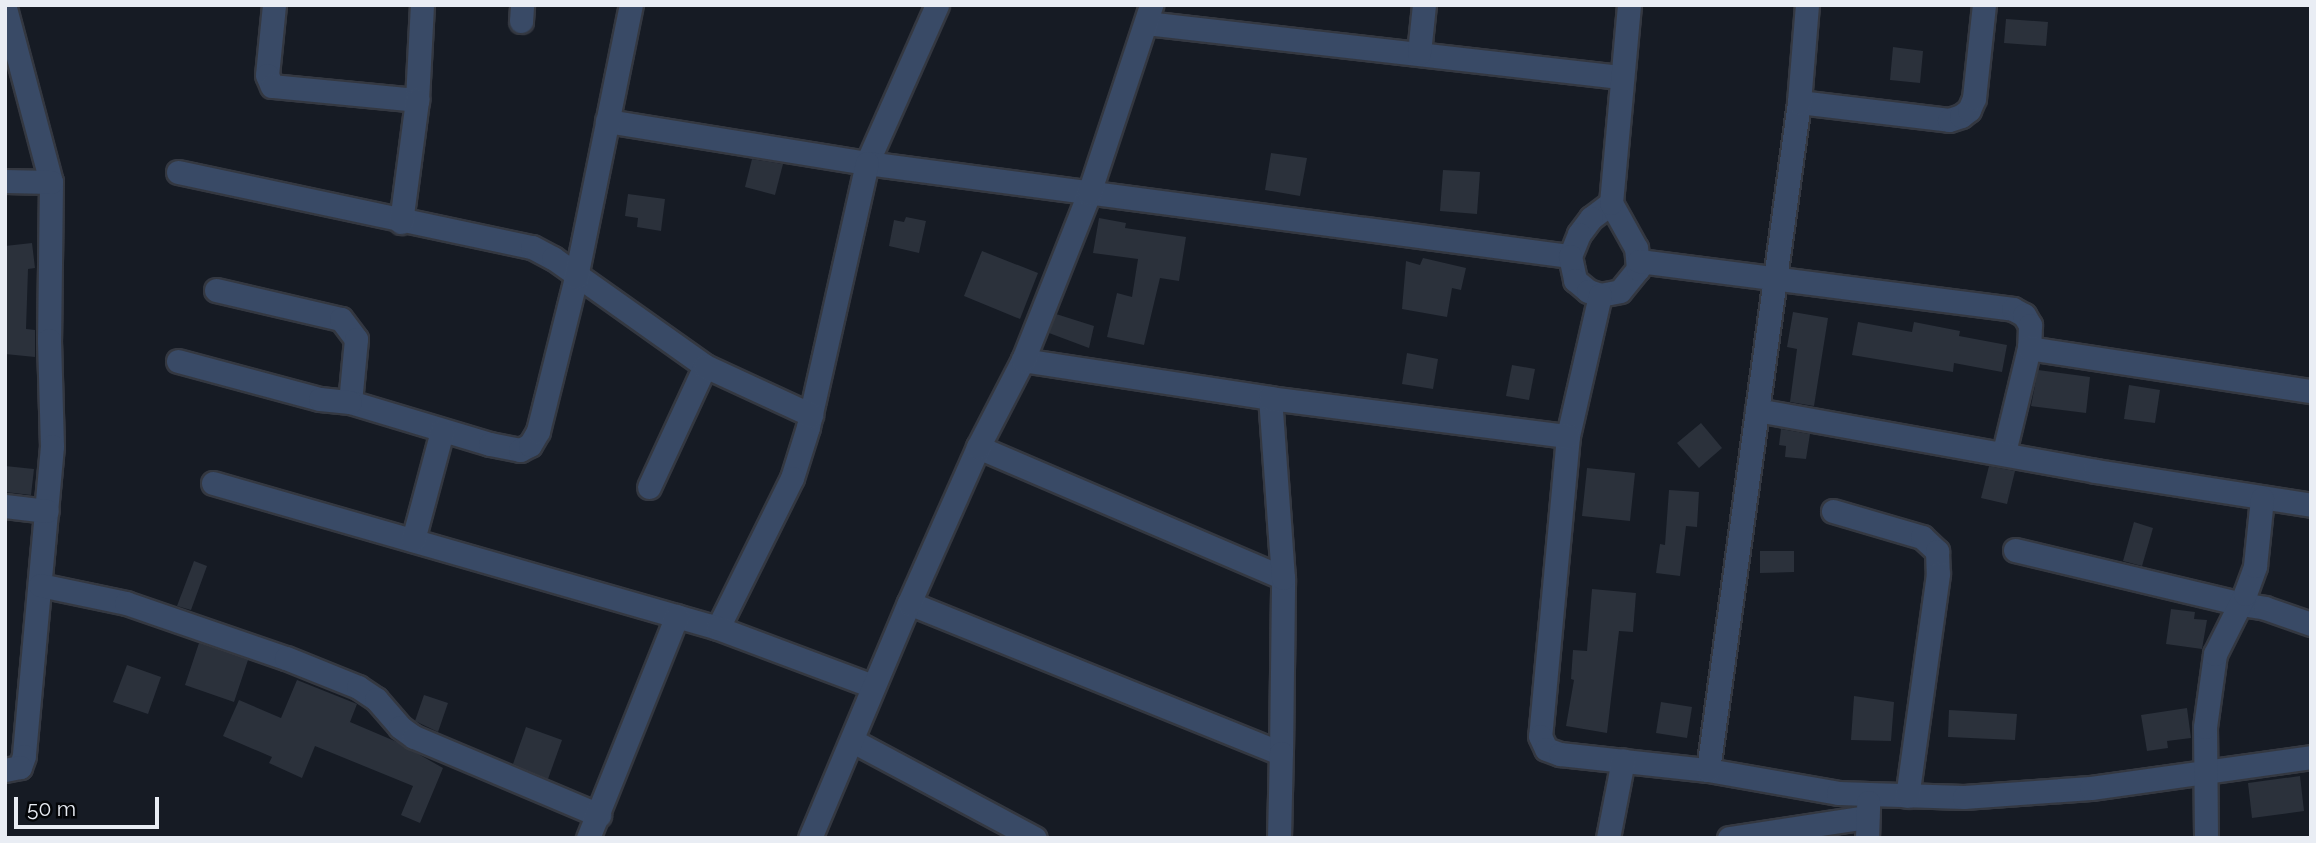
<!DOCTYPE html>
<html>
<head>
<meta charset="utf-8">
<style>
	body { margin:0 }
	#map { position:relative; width:2316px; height:843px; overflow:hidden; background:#161b24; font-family:Raleway,sans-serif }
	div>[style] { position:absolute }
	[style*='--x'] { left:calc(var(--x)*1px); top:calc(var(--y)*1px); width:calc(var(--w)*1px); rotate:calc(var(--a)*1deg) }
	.building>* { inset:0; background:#2b313b }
	.roads { filter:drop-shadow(2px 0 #343841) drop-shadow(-2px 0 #343841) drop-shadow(0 2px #343841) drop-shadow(0 -2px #343841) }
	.minor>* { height:23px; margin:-11.5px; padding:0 11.5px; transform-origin:11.5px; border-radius:11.5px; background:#394a66 }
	span { translate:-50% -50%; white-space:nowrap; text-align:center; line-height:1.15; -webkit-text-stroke:6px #040609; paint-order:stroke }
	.frame { position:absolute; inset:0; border:7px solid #e9edf4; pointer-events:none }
	.scale { position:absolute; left:14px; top:797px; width:145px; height:32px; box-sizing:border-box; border:4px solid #e9edf4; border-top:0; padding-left:9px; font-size:21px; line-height:24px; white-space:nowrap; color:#e9edf4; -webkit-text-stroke:5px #040609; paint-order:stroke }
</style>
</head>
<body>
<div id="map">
	<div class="building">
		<div style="clip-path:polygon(2006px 19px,2048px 22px,2046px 46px,2004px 43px)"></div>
		<div style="clip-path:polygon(1893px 47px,1923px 51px,1920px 83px,1890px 80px)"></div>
		<div style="clip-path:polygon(1271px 153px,1307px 158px,1300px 196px,1265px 190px)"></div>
		<div style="clip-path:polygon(752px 159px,783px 164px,775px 195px,745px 187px)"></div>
		<div style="clip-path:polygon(1443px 170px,1480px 172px,1477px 214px,1440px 211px)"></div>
		<div style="clip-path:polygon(628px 194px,665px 199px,661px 231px,637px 227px,638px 218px,625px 216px)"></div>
		<div style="clip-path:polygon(906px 217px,926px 221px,919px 253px,889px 246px,894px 220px,904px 222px)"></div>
		<div style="clip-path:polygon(1099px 218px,1126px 223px,1125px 228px,1186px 237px,1179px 281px,1160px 278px,1144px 345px,1107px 337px,1117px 293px,1132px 297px,1138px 259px,1093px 253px)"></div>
		<div style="clip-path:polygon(32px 243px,35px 268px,28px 269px,26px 329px,35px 330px,35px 357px,5px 354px,5px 246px)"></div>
		<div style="clip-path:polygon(982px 251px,1038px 273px,1020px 319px,964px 296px)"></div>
		<div style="clip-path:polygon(1423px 258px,1466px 268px,1461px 290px,1452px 288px,1447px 317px,1402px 309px,1406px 261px,1420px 265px)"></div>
		<div style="clip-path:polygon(1793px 312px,1828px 318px,1814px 406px,1790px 402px,1797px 349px,1787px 347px)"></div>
		<div style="clip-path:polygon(1056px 314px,1094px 326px,1089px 348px,1049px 333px)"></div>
		<div style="clip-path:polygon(1858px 322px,1912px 332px,1914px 322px,1960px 331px,1959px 336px,2007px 345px,2002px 372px,1954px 363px,1953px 372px,1852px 355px)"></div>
		<div style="clip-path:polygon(1407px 353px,1438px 359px,1433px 389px,1402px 384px)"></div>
		<div style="clip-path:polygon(1512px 365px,1535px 369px,1529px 400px,1506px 396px)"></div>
		<div style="clip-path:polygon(2038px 370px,2090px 377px,2086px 413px,2031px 406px)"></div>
		<div style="clip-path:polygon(2129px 385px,2160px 390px,2155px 423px,2124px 419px)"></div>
		<div style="clip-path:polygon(1701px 423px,1722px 448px,1699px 468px,1677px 443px)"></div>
		<div style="clip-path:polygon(1781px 429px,1810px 434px,1806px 459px,1785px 457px,1786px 446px,1779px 445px)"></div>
		<div style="clip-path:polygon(5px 466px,34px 469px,31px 495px,5px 492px)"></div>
		<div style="clip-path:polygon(1989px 466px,2015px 471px,2007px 504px,1981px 498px)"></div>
		<div style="clip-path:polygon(1587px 468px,1635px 473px,1630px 521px,1582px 516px)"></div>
		<div style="clip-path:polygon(1669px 490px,1699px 492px,1697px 527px,1686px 526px,1680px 576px,1656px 573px,1660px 544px,1665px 545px)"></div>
		<div style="clip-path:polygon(2134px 522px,2153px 528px,2142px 566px,2123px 561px)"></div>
		<div style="clip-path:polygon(1760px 551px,1794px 551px,1794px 572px,1760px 573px)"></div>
		<div style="clip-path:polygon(194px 561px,207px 566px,191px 610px,177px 606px)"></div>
		<div style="clip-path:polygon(1592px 589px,1636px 593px,1633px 632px,1619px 631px,1607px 733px,1566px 726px,1574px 680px,1571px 679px,1573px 650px,1587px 651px)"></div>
		<div style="clip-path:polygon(2171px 609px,2195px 612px,2194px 619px,2207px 620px,2202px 649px,2166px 644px)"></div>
		<div style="clip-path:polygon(199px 643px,248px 660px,234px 702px,185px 685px)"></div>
		<div style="clip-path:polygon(127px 665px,161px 677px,148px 714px,113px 702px)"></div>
		<div style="clip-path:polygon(297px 680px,357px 704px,350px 722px,397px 742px,443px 768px,420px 823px,401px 815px,413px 786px,315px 746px,302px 778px,269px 763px,272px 757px,223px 736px,239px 700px,281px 718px)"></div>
		<div style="clip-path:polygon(424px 695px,448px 703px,438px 732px,415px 721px)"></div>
		<div style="clip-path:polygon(1854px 696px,1894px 702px,1891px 741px,1851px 740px)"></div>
		<div style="clip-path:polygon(1661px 702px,1692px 707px,1687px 738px,1656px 733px)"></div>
		<div style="clip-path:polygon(2187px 708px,2191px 738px,2167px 741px,2168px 748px,2147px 751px,2141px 715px)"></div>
		<div style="clip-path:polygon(1949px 710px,2017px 714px,2015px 740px,1948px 737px)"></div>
		<div style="clip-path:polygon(526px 727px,562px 740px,548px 779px,513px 764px)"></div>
		<div style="clip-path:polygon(2300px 776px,2304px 811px,2252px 818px,2248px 783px)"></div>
	</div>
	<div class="roads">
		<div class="minor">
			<div style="--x:274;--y:5;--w:70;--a:95.7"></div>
			<div style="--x:267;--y:75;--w:12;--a:66"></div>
			<div style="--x:272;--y:86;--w:146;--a:5.5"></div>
			<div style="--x:417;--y:100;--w:95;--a:-87"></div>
			<div style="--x:937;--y:5;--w:173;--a:113.9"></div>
			<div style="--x:867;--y:163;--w:709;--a:7.54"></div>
			<div style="--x:5;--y:8;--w:180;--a:75.2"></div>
			<div style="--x:51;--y:182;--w:158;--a:90.7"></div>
			<div style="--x:49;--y:340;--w:106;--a:88.4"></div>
			<div style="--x:52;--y:446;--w:311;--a:95.2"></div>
			<div style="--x:24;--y:756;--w:12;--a:110"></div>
			<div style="--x:20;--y:767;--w:15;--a:169"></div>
			<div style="--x:521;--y:21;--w:16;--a:-86"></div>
			<div style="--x:1146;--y:23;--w:479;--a:6.5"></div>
			<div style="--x:1419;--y:53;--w:48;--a:-84.1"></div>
			<div style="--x:1799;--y:102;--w:151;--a:6.8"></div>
			<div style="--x:1949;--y:120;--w:13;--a:-18"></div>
			<div style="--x:1961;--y:116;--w:10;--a:-37"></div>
			<div style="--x:1969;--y:110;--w:13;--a:-67"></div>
			<div style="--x:1974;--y:98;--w:94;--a:-83.9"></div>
			<div style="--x:607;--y:121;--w:263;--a:9.2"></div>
			<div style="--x:867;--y:163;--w:271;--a:102.6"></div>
			<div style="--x:808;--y:427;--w:53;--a:107.4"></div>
			<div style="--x:792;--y:478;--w:167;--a:116.3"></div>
			<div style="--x:178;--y:172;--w:362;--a:12"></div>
			<div style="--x:532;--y:247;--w:24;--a:28"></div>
			<div style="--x:553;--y:258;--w:186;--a:35.4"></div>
			<div style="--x:5;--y:181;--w:46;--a:1.2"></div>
			<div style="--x:1611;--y:203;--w:25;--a:143"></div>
			<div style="--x:1591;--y:218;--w:20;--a:127"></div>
			<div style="--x:1579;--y:234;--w:24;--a:112"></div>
			<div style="--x:1570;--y:256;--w:25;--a:78"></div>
			<div style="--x:1575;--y:280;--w:17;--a:40"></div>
			<div style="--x:1588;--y:291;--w:13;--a:18"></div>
			<div style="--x:1600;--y:295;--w:20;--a:-11"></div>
			<div style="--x:1620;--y:291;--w:28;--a:-51"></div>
			<div style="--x:1638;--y:269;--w:21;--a:-95"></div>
			<div style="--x:1636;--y:248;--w:51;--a:-119.1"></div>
			<div style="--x:1611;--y:203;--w:199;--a:-84.8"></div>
			<div style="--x:401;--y:222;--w:123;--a:-82.5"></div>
			<div style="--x:1639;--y:261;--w:377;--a:7.3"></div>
			<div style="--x:2013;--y:309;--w:13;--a:29"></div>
			<div style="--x:2024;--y:315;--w:12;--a:59"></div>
			<div style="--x:2030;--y:325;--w:23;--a:92"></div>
			<div style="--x:2029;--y:348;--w:107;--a:103.5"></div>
			<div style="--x:216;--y:290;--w:128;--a:13.1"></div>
			<div style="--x:341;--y:319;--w:25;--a:53"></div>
			<div style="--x:356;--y:339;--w:63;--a:95.4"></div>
			<div style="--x:350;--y:402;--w:146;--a:16.7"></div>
			<div style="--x:490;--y:444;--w:31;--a:11"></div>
			<div style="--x:520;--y:450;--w:11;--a:-27"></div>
			<div style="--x:530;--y:445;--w:16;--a:-60"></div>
			<div style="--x:538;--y:431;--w:159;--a:-76.1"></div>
			<div style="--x:576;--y:277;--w:278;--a:-78.6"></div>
			<div style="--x:1600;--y:295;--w:145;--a:102.8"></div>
			<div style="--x:1568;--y:436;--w:301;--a:95.3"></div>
			<div style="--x:1540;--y:736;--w:14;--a:65"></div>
			<div style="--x:1546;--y:749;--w:15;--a:20"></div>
			<div style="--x:1560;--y:754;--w:149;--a:6.2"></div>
			<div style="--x:1708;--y:770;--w:132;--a:10"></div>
			<div style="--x:1838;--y:793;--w:126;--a:1.8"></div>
			<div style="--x:1964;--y:797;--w:127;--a:-4.1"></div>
			<div style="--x:2091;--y:788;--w:222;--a:-8"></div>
			<div style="--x:2029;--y:348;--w:285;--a:8.7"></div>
			<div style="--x:1023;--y:360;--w:250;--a:8.7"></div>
			<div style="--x:178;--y:361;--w:147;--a:15"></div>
			<div style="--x:320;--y:399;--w:30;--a:6"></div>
			<div style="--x:1757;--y:410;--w:343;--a:10.2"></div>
			<div style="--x:2095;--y:471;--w:219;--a:8.9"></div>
			<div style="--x:978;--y:447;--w:332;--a:23.2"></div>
			<div style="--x:213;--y:483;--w:525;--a:16.02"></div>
			<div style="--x:718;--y:628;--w:165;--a:20.6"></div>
			<div style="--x:649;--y:487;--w:133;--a:-65.2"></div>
			<div style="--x:705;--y:366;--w:117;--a:24.8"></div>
			<div style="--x:5;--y:506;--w:42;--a:6.8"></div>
			<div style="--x:1833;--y:511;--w:93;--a:16.3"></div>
			<div style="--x:1922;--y:537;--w:21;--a:43"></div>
			<div style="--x:1937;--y:551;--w:23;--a:88"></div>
			<div style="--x:1938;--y:574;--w:224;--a:97.9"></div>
			<div style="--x:413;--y:540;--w:113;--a:-75.1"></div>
			<div style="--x:2015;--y:550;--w:232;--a:13.4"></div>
			<div style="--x:2241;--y:604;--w:24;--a:9"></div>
			<div style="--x:2265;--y:608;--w:49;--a:19.2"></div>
			<div style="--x:40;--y:585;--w:88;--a:11.8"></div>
			<div style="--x:126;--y:603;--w:169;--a:19"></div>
			<div style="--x:286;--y:658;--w:78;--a:21.9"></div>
			<div style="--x:358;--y:687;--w:22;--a:34"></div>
			<div style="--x:376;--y:699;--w:37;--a:49"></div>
			<div style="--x:400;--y:727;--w:17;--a:36"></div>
			<div style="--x:414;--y:737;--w:201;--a:22.9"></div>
			<div style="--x:909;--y:603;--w:401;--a:22"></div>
			<div style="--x:1281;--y:753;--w:175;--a:-89.3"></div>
			<div style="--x:1283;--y:578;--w:180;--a:-94.1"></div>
			<div style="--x:1270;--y:398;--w:300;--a:7.3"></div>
			<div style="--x:853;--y:741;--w:206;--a:28.1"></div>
			<div style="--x:1708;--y:770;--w:674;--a:-82.24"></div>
			<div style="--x:1799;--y:102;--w:97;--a:-85.3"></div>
			<div style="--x:588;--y:838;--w:239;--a:-68.2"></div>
			<div style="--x:810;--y:838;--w:255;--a:-67.2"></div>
			<div style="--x:909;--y:603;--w:171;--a:-66.1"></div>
			<div style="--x:978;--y:447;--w:98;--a:-62.7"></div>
			<div style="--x:1023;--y:360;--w:180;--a:-68.4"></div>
			<div style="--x:1089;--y:193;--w:198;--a:-71.7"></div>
			<div style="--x:1279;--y:838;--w:85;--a:-88.7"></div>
			<div style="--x:1608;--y:838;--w:79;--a:-79.1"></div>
			<div style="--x:1729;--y:838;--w:140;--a:-8.7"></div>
			<div style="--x:1867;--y:838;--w:36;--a:-88"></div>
			<div style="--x:2206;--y:838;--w:111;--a:-90.5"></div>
			<div style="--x:2205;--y:727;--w:74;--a:-82.2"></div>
			<div style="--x:2215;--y:654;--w:67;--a:-63.4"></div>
			<div style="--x:2245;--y:594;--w:30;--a:-70"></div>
			<div style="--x:2255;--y:566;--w:68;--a:-84.1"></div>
		</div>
	</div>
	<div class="frame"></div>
	<div class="scale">50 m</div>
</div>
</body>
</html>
